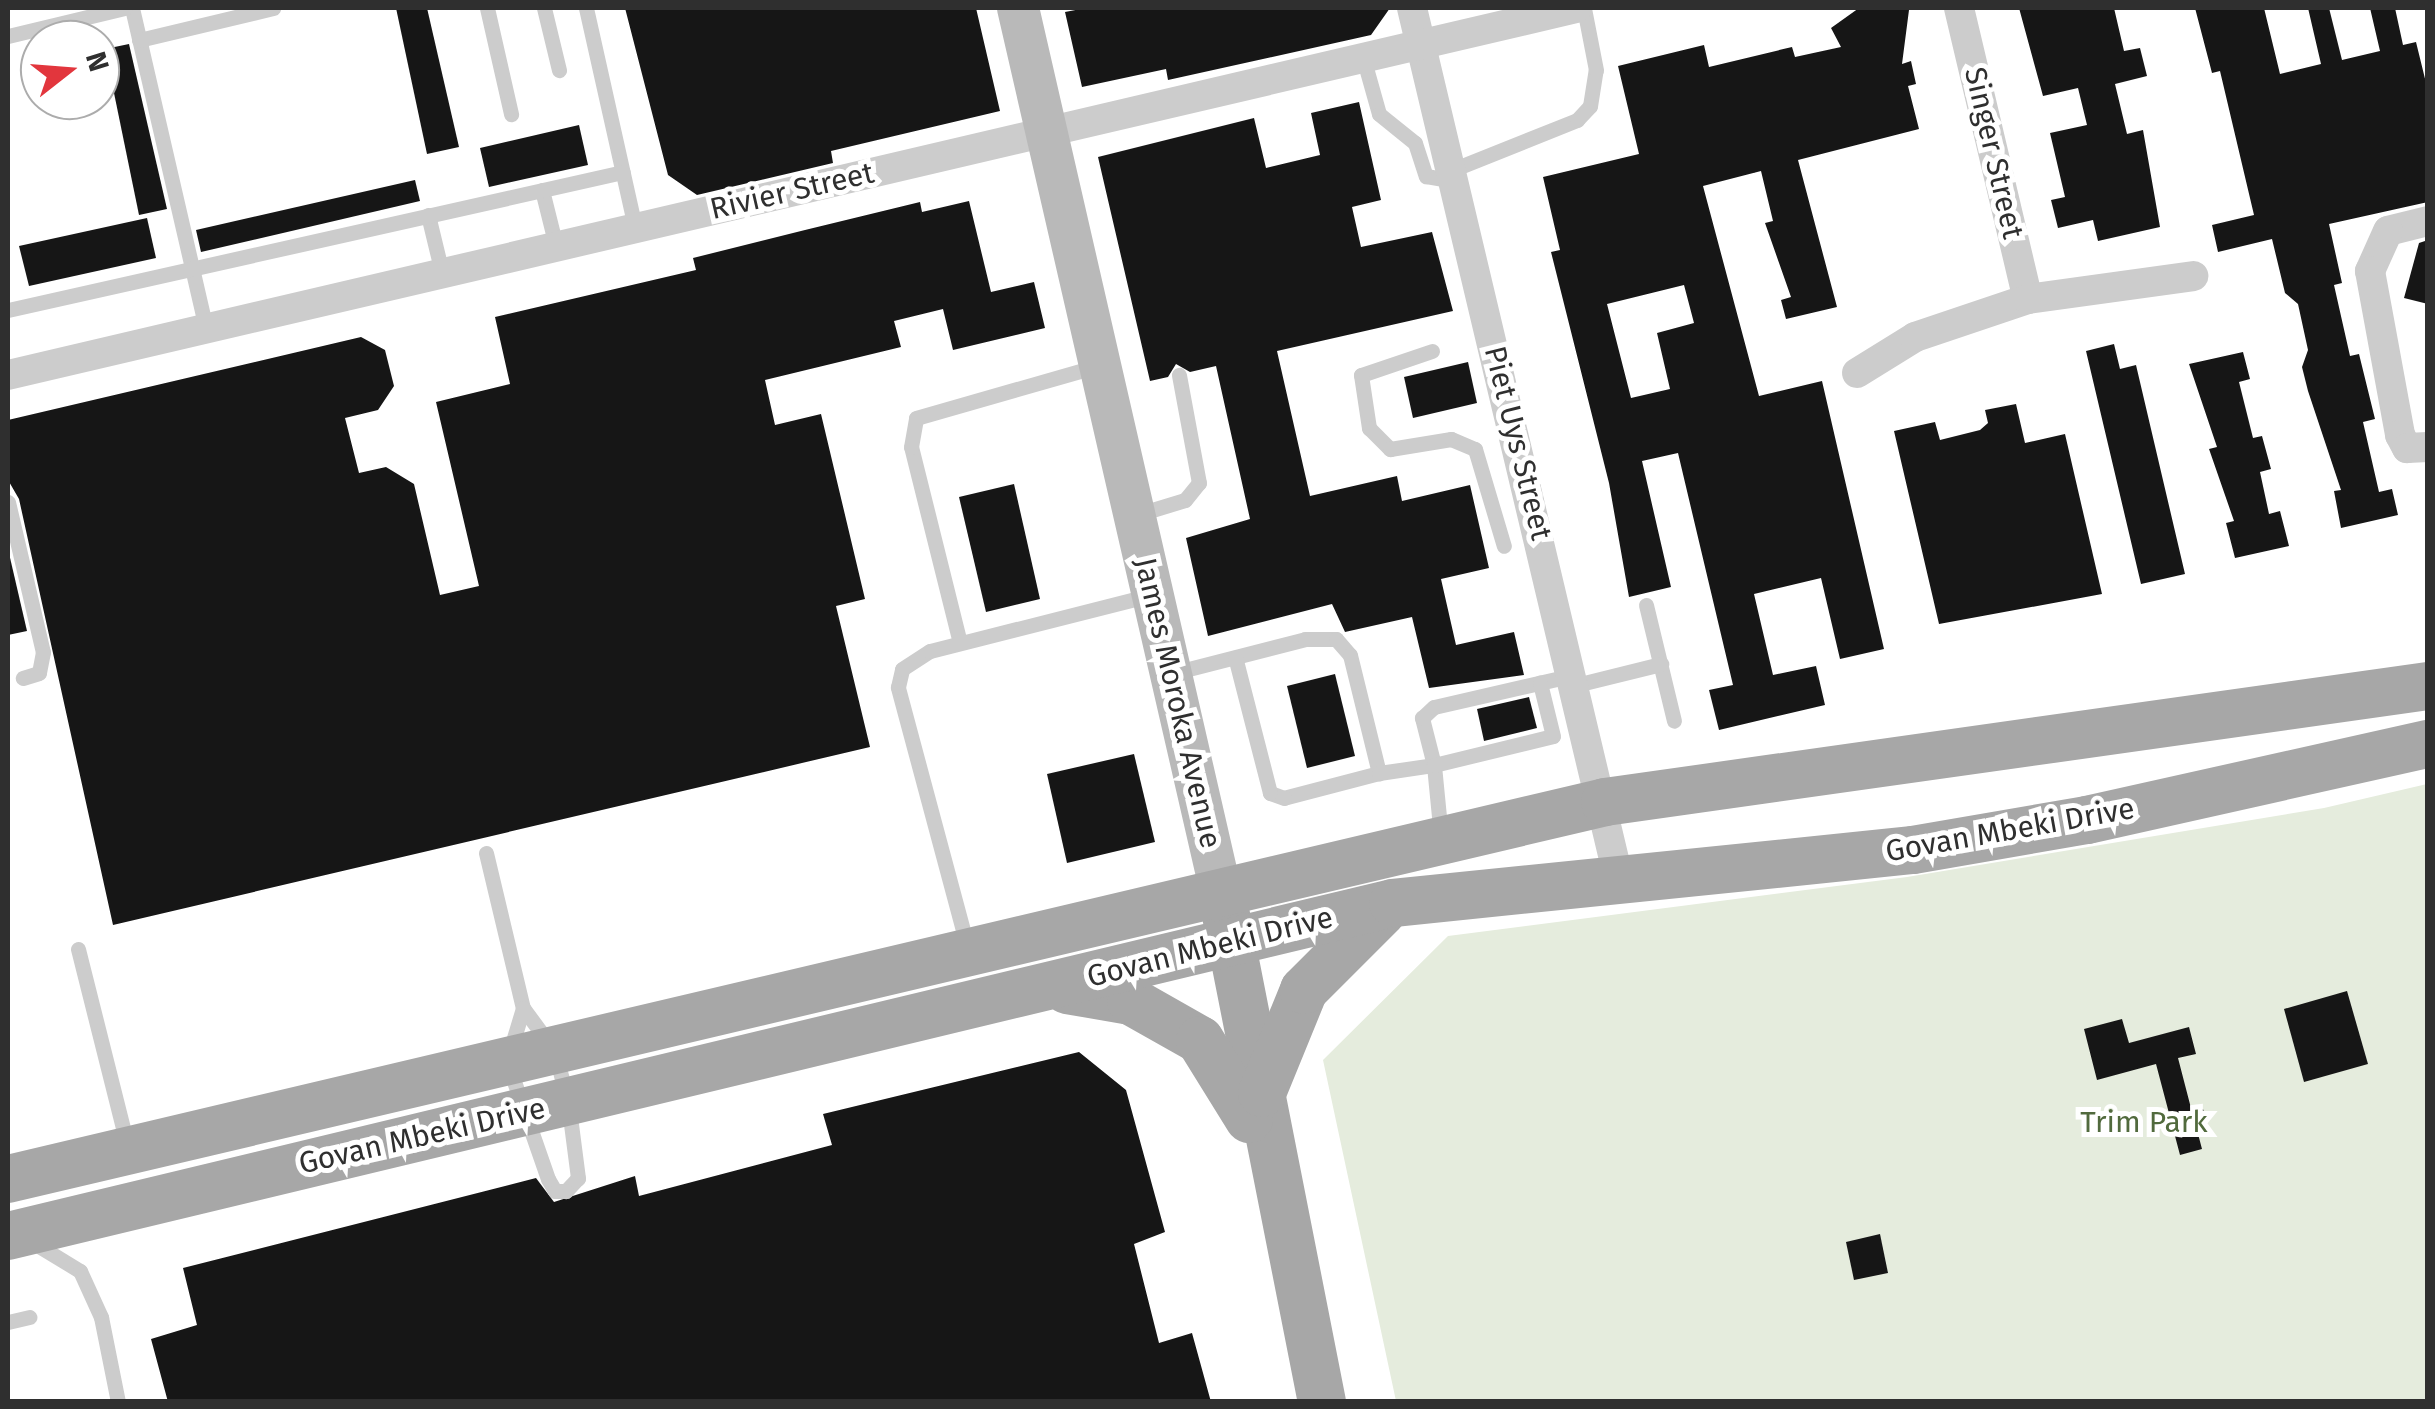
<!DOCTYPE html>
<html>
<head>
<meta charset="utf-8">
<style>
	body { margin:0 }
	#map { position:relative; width:2435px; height:1409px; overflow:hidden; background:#fff; font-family:"Fira Sans",sans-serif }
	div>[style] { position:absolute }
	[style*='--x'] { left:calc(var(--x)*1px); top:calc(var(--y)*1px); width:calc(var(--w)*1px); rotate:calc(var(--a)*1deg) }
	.green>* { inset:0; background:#e5ecdd }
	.building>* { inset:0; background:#161616 }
	.lane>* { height:15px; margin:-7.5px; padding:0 7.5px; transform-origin:7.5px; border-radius:7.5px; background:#ccc }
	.street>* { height:30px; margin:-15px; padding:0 15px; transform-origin:15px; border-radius:15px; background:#ccc }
	.secondary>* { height:42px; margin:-21px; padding:0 21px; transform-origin:21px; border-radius:21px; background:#b9b9b9 }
	.primary>* { height:48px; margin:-24px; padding:0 24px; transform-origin:24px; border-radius:24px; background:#a7a7a7 }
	span { translate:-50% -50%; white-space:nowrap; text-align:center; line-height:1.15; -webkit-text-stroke:10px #fff; paint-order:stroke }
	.street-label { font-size:30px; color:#2f2f2f }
	.park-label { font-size:30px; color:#516a3d }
	.frame { position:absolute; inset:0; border:10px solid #2f2f2f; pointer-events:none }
	.north { position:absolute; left:20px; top:20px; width:100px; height:100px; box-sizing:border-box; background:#fff; border:2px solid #acacac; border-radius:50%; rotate:73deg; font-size:28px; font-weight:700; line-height:40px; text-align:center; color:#2f2f2f }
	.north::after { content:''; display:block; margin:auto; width:35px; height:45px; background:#e2363d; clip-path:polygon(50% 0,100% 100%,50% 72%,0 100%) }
</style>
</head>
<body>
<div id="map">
	<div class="green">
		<div style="clip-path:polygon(2427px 784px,2427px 1401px,1396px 1401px,1323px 1060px,1448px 936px,1907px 877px,2324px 808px)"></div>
	</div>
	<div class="building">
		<div style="clip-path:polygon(396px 8px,427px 8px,459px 147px,427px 154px)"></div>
		<div style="clip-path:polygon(625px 8px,976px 8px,1000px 111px,831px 151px,833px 163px,697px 195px,668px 175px)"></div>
		<div style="clip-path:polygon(1086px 8px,1390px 8px,1371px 35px,1168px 80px,1166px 69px,1082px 87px,1065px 12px)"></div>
		<div style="clip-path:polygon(evenodd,1859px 8px,1909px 10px,1902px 64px,1911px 61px,1916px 84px,1908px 86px,1919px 129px,1798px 160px,1837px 307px,1786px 319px,1781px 300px,1791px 297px,1765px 223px,1773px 221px,1761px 171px,1703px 186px,1759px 396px,1822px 381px,1884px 649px,1840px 659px,1821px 578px,1754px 594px,1773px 675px,1816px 666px,1825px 705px,1719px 730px,1709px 690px,1733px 685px,1678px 453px,1642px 461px,1671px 587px,1629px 597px,1609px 483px,1551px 252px,1560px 250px,1543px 177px,1639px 154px,1618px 66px,1704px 45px,1709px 67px,1792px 47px,1795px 57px,1841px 47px,1831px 28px,1859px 8px,1684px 285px,1694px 323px,1657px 333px,1670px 389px,1631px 398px,1607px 304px,1684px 285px)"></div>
		<div style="clip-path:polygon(2019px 8px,2114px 8px,2124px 51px,2140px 48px,2147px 76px,2115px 84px,2127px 134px,2143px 130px,2160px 227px,2098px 241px,2093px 220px,2058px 228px,2051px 200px,2065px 197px,2050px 133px,2087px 125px,2078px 88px,2043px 96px)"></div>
		<div style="clip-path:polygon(2195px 8px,2264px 8px,2280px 74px,2321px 64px,2308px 8px,2329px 8px,2342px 60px,2380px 51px,2370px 8px,2395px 8px,2403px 45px,2416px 42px,2428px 91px,2428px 202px,2329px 224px,2342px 283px,2334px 285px,2350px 356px,2359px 354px,2375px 419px,2363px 422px,2379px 492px,2392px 489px,2398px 515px,2341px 528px,2334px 491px,2341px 490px,2308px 391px,2302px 367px,2308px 350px,2298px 304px,2285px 293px,2272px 239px,2218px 252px,2212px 225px,2254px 215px,2220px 71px,2212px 73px)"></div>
		<div style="clip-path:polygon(129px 44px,167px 209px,139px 215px,105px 49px)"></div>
		<div style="clip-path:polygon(1359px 102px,1381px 200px,1352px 207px,1361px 247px,1432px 232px,1453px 311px,1277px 351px,1310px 496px,1397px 476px,1402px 501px,1470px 485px,1489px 568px,1441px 579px,1456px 645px,1514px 632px,1524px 675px,1429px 688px,1412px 617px,1345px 632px,1332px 604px,1208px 636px,1186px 538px,1250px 519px,1216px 366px,1190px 372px,1176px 364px,1168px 377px,1150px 381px,1098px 157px,1254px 118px,1266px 168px,1320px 155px,1311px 113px)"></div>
		<div style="clip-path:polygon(579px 125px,588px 165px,489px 187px,480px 148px)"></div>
		<div style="clip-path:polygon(415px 180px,420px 201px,201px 252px,196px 230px)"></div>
		<div style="clip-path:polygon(969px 201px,991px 292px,1034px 282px,1045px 328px,953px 350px,943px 309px,894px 321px,901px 347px,765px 380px,775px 425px,821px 414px,865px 599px,836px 606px,870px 747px,113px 925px,19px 499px,8px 480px,8px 420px,361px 337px,385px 350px,394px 386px,378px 410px,345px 418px,359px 473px,386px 467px,414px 484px,440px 595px,479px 586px,436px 402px,510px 384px,495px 317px,696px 270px,693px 258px,805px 230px,920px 202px,922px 212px)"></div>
		<div style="clip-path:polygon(147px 218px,156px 258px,29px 286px,19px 246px)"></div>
		<div style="clip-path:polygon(2428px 240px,2428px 304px,2404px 298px,2419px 243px)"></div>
		<div style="clip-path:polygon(2114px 344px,2120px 369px,2136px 365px,2185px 574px,2141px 584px,2086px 351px)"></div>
		<div style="clip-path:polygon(2243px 352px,2250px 379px,2239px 382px,2253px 438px,2262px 436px,2271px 469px,2260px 472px,2269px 514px,2280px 511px,2289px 546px,2235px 558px,2226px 523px,2234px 521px,2209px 449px,2217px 447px,2189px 364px)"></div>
		<div style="clip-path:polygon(1468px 362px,1477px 403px,1413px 418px,1404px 377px)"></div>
		<div style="clip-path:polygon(2016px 404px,2025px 443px,2065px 434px,2102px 594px,1939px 624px,1894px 431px,1935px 422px,1940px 440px,1980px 430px,1988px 423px,1985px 410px)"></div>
		<div style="clip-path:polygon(1014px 484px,1040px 599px,986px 612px,959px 497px)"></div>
		<div style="clip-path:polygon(8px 549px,27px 631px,8px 635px)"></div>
		<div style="clip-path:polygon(1335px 674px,1355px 756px,1307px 768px,1287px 686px)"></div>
		<div style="clip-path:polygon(1529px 697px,1537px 728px,1484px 741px,1477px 709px)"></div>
		<div style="clip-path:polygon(1134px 754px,1155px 842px,1067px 863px,1047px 774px)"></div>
		<div style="clip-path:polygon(2347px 991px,2368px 1064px,2304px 1082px,2284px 1009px)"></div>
		<div style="clip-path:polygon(2122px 1019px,2129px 1043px,2189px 1027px,2196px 1054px,2178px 1058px,2192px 1112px,2203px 1109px,2208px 1128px,2197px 1130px,2202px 1149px,2180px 1155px,2156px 1064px,2097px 1080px,2084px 1029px)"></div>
		<div style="clip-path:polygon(1079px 1052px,1126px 1090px,1165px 1232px,1134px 1244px,1159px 1343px,1192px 1333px,1211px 1402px,168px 1402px,151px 1339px,197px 1325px,183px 1268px,536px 1178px,554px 1202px,635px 1176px,639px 1196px,832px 1145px,823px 1114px)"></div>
		<div style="clip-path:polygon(1880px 1234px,1888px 1273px,1854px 1280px,1846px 1242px)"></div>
	</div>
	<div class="lane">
		<div style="--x:132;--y:8;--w:328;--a:77"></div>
		<div style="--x:487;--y:8;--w:109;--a:77.2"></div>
		<div style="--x:544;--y:8;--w:64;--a:76.4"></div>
		<div style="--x:586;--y:8;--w:225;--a:77.4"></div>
		<div style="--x:8;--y:36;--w:120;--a:-13.5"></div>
		<div style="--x:139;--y:40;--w:138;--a:-13.4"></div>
		<div style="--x:1363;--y:57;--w:59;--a:74.3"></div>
		<div style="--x:1379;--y:114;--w:46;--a:38.9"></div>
		<div style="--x:1415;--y:143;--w:35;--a:72"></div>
		<div style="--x:1426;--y:176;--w:28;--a:10"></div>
		<div style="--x:1452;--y:170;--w:135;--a:-21.8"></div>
		<div style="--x:1577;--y:120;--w:19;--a:-47"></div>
		<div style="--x:1590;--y:106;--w:36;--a:-81"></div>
		<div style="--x:1596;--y:70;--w:63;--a:-101"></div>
		<div style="--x:542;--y:190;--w:58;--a:76"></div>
		<div style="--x:428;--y:215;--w:60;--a:76.4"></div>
		<div style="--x:8;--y:310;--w:630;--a:-12.65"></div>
		<div style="--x:1432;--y:351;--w:75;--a:161.3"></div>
		<div style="--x:1361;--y:375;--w:54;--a:81.4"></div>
		<div style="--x:1369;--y:428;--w:30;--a:45"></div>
		<div style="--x:1390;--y:449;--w:62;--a:-9.3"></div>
		<div style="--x:1451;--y:439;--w:26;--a:23"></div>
		<div style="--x:1475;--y:449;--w:101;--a:73.4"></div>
		<div style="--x:8;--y:502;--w:154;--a:76.9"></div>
		<div style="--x:43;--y:652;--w:21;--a:101"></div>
		<div style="--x:39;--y:673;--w:17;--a:163"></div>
		<div style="--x:1139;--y:514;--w:48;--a:-16.9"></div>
		<div style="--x:1185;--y:500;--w:22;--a:-51"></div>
		<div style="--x:1199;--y:483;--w:110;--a:-100.5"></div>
		<div style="--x:1646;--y:605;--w:119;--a:76.4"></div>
		<div style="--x:960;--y:643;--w:202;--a:-104"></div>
		<div style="--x:911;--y:447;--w:29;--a:-80"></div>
		<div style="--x:916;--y:418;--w:188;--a:-16"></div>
		<div style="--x:1173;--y:673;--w:136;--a:-14.4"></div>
		<div style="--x:1305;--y:639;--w:31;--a:0"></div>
		<div style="--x:1336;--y:639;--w:21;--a:49"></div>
		<div style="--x:1350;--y:655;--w:122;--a:76.2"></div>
		<div style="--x:1379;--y:773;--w:98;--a:165.3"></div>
		<div style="--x:1284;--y:798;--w:15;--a:-160"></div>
		<div style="--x:1270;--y:793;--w:140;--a:-104.4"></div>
		<div style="--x:1576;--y:685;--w:88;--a:-13.9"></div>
		<div style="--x:1379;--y:773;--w:56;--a:-8.3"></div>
		<div style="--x:1434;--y:765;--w:49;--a:-104.3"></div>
		<div style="--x:1422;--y:718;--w:16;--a:-43"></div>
		<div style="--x:1434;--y:707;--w:144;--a:-12.9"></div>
		<div style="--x:1441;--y:837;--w:72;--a:-95.6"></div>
		<div style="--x:1434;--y:765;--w:122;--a:-13.7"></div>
		<div style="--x:1553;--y:736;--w:55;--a:-103.8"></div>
		<div style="--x:486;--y:853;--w:159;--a:76.6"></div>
		<div style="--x:523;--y:1008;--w:52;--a:53.6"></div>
		<div style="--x:554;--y:1050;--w:53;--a:74.6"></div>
		<div style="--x:568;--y:1101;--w:78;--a:82.6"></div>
		<div style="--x:578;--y:1178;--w:18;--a:133"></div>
		<div style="--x:566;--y:1191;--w:11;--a:180"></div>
		<div style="--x:555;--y:1191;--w:14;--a:-120"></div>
		<div style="--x:548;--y:1179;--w:125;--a:-109.2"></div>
		<div style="--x:507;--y:1061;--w:55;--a:-73.2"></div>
		<div style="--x:78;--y:949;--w:201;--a:75.9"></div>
		<div style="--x:968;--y:949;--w:271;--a:-105"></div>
		<div style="--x:898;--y:687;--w:18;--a:-77"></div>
		<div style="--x:902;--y:669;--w:33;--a:-33"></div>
		<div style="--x:930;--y:651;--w:228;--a:-14.2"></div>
		<div style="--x:34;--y:1243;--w:54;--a:31.3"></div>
		<div style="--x:80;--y:1271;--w:51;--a:65.5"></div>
		<div style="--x:101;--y:1317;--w:87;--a:78.7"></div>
		<div style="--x:8;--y:1322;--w:22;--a:-13"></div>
	</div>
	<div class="street">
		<div style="--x:1412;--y:8;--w:896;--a:76.65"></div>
		<div style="--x:1959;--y:8;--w:299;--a:76.7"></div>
		<div style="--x:2428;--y:221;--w:41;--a:166"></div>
		<div style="--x:2388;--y:231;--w:44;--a:114.2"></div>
		<div style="--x:2370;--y:271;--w:167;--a:79.6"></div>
		<div style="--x:2400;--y:435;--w:15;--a:62"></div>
		<div style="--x:2407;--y:448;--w:21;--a:-3"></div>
		<div style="--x:1857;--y:373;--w:68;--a:-31.8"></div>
		<div style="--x:1915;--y:337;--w:119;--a:-18.6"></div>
		<div style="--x:2028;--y:299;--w:167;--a:-7.9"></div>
		<div style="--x:8;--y:375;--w:1611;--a:-13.17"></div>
	</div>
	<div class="secondary">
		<div style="--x:1018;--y:8;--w:907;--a:77.07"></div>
	</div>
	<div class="primary">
		<div style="--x:1225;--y:910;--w:501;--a:78.85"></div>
		<div style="--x:1067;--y:990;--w:65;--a:9.8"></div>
		<div style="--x:1131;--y:1001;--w:79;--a:29.5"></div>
		<div style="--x:1200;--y:1040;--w:93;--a:58.2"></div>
		<div style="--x:1262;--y:1093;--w:111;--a:-67.8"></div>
		<div style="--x:1304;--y:990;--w:110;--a:-45"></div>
		<div style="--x:8;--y:1179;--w:1641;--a:-13.28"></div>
		<div style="--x:1605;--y:802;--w:831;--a:-8.02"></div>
		<div style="--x:8;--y:1236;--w:1424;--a:-13.52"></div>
		<div style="--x:1393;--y:903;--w:523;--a:-5.82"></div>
		<div style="--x:1913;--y:850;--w:177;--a:-9.8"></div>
		<div style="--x:2087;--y:820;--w:349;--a:-12.6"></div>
	</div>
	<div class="street-label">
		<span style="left:1994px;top:153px;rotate:77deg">Singer Street</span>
		<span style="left:792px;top:191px;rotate:-13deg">Rivier Street</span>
		<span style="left:1518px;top:443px;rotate:76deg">Piet Uys Street</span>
		<span style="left:1178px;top:703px;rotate:77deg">James Moroka Avenue</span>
		<span style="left:2010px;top:830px;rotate:-10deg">Govan Mbeki Drive</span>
		<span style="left:1210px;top:947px;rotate:-14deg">Govan Mbeki Drive</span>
		<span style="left:422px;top:1136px;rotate:-13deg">Govan Mbeki Drive</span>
	</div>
	<div class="park-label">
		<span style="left:2144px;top:1122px">Trim Park</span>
	</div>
	<div class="frame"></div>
	<div class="north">N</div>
</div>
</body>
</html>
